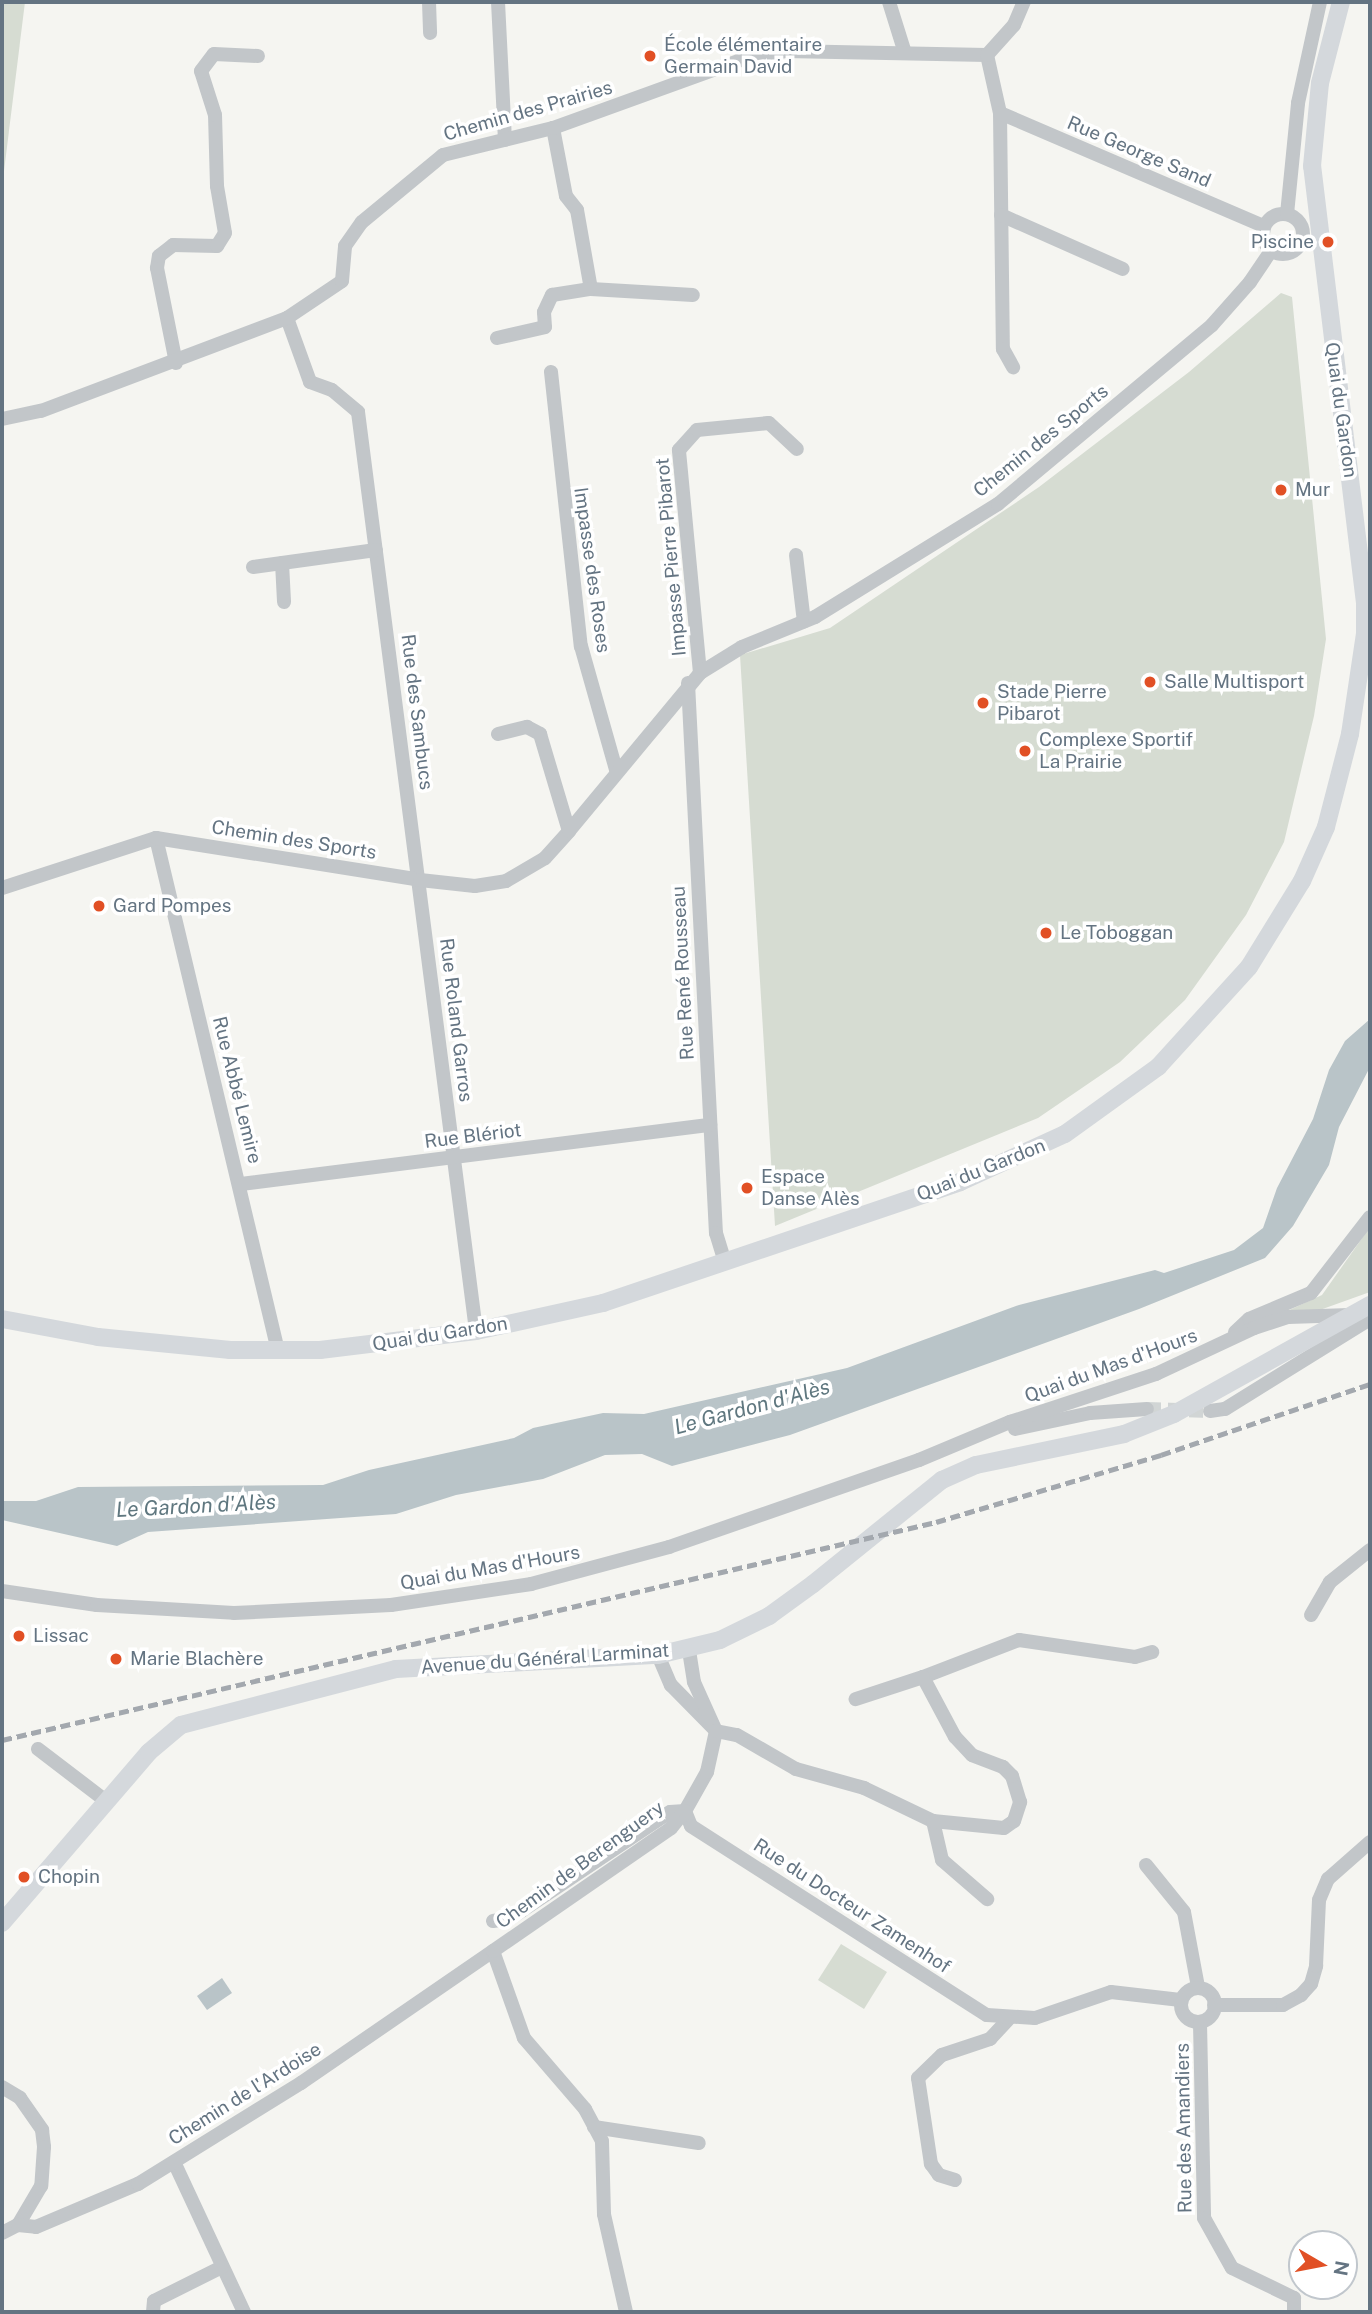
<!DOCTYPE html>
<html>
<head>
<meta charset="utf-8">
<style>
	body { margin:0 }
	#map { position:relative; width:1372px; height:2314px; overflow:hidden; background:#f5f5f1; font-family:"Public Sans",sans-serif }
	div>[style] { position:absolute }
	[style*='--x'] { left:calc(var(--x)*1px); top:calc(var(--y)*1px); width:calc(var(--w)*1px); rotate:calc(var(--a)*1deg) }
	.green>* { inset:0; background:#d6dcd2 }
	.water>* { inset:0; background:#b9c4c8 }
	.minor-tunnel>* { height:14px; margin-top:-7px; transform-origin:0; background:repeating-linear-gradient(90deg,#d1d5d5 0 14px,transparent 0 21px) }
	.minor>* { height:14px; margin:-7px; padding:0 7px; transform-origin:7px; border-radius:7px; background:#c2c6c9 }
	.minor>.ring { margin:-7px; padding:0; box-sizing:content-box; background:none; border:14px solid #c2c6c9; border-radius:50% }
	.major>* { height:18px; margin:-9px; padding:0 9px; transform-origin:9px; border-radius:9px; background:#d4d8dc }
	.rail>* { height:4.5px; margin-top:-2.25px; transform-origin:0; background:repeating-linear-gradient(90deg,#a3a8ae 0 10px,transparent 0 15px) }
	.dots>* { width:19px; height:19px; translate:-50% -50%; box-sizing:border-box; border:4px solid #fff; border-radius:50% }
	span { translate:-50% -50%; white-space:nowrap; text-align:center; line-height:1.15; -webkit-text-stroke:7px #fff; paint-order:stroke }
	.poi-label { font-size:19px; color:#647482 }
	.left { translate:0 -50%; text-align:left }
	.right { translate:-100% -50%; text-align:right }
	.street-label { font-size:19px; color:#647482 }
	.water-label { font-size:21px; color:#5f777f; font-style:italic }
	.frame { position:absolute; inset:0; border:4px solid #647482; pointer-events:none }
	.north { position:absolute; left:1288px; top:2230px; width:70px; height:70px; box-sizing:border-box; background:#fff; border:2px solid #c1c7cd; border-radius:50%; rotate:100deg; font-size:19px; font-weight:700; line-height:28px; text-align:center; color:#647482 }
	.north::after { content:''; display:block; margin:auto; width:24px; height:32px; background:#e15025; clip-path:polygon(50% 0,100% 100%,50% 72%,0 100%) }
</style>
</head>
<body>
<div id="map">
	<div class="green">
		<div style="clip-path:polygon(2px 2px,25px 2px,3px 179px,2px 178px)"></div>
		<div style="clip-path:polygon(1281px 293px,1292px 297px,1326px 639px,1314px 716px,1284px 842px,1246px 915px,1185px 1000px,1120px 1062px,1038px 1118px,775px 1226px,740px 655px,830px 628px,1039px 487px,1189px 372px)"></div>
		<div style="clip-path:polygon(1370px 1227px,1370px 1292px,1317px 1311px,1285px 1312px,1322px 1295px)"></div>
		<div style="clip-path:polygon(841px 1944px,887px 1972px,864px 2009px,818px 1980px)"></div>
	</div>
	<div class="water">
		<div style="clip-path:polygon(1370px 1019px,1370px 1067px,1339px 1127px,1329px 1165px,1293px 1226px,1265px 1258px,1139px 1309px,790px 1435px,672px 1466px,642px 1454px,605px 1455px,543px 1479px,456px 1495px,396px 1514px,148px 1532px,117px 1546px,2px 1520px,2px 1501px,36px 1501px,78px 1487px,323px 1485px,369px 1470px,514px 1438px,533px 1428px,603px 1413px,644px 1414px,847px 1368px,1019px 1305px,1155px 1270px,1164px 1273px,1234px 1250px,1263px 1228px,1277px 1188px,1313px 1119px,1329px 1070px,1345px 1041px)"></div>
		<div style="clip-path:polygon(222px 1978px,232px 1993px,207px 2010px,197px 1996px)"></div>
	</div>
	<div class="minor-tunnel">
		<div style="--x:1147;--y:1409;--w:63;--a:1.8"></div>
	</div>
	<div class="minor">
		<div style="--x:429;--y:2;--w:31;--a:88"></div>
		<div style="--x:498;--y:2;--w:138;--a:87.1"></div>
		<div style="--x:889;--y:2;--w:53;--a:72.6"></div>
		<div style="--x:987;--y:55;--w:59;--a:77.4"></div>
		<div style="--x:1000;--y:113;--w:236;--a:89.3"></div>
		<div style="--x:1003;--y:349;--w:21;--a:61"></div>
		<div style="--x:1000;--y:113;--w:287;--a:23.2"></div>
		<div style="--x:553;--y:128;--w:69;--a:79.2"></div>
		<div style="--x:566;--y:196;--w:18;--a:52"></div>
		<div style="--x:577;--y:210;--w:80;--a:80"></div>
		<div style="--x:591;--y:289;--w:102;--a:3.4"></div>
		<div class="ring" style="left:1263px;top:214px;width:26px;height:26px"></div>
		<div style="--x:1287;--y:214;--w:112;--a:-84.3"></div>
		<div style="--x:1298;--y:103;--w:103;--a:-77.7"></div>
		<div style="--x:1001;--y:215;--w:133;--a:23.9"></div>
		<div style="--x:287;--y:318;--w:68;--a:70.2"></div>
		<div style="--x:310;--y:382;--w:23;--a:20"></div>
		<div style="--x:332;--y:390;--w:34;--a:40"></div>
		<div style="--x:358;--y:412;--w:927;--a:82.68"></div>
		<div style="--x:497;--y:338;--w:49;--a:-12.9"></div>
		<div style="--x:545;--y:327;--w:15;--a:-94"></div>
		<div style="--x:544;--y:312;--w:19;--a:-65"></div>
		<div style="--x:552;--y:295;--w:39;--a:-9"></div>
		<div style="--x:176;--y:363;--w:97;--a:-101.3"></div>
		<div style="--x:157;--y:268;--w:12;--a:-81"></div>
		<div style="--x:159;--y:256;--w:18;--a:-38"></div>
		<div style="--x:173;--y:245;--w:44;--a:1.3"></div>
		<div style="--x:217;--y:246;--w:15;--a:-58"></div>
		<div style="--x:225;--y:233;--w:48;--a:-99.7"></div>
		<div style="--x:217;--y:186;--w:71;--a:-91.6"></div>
		<div style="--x:215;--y:115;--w:46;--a:-107.7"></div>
		<div style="--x:201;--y:71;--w:21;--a:-53"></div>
		<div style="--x:214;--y:54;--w:44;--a:2.6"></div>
		<div style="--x:551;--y:372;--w:276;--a:83.8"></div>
		<div style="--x:581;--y:646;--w:129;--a:74.2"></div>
		<div style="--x:2;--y:419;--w:40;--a:-12"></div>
		<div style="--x:41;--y:411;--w:263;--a:-20.7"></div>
		<div style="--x:287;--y:318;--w:66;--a:-33.9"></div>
		<div style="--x:342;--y:281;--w:35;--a:-85"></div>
		<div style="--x:345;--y:246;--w:29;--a:-55"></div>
		<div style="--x:362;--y:222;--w:105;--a:-39.6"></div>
		<div style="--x:443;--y:155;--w:113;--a:-13.8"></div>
		<div style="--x:553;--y:128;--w:205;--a:-19.9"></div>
		<div style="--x:746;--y:58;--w:40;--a:-10"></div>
		<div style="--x:785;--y:51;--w:202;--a:1.1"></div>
		<div style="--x:987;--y:55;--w:40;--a:-48"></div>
		<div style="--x:1014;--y:25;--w:25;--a:-67"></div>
		<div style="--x:796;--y:555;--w:67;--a:83.2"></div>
		<div style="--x:282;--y:563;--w:39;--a:87"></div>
		<div style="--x:253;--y:567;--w:124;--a:-7.9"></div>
		<div style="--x:700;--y:673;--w:224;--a:-95.4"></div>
		<div style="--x:679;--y:450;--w:27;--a:-48"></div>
		<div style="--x:697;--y:430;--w:72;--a:-5.6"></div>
		<div style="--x:769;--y:423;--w:38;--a:43"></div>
		<div style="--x:688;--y:683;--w:551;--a:87.09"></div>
		<div style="--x:716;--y:1233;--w:27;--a:73"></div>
		<div style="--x:498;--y:734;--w:30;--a:-14"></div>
		<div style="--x:527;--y:727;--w:15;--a:28"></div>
		<div style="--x:540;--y:734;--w:101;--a:73.4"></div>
		<div style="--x:156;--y:838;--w:527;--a:76.62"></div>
		<div style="--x:2;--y:888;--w:162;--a:-18"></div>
		<div style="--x:156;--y:838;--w:267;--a:9"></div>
		<div style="--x:420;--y:880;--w:55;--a:6.2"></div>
		<div style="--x:475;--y:886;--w:31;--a:-9"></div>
		<div style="--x:506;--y:881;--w:45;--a:-30.5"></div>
		<div style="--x:545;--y:858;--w:36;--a:-48"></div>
		<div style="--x:569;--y:831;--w:205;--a:-50.3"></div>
		<div style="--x:700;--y:673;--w:49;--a:-31.8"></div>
		<div style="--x:742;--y:647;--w:79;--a:-22.3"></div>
		<div style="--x:815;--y:617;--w:215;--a:-31.7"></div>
		<div style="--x:998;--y:504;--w:279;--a:-39.9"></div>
		<div style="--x:1212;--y:325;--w:57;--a:-48.5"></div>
		<div style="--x:1250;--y:282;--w:37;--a:-56"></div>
		<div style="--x:241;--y:1184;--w:473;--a:-7.2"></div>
		<div style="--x:1235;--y:1332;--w:19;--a:-43"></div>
		<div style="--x:1249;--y:1319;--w:67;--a:-22.8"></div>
		<div style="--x:1311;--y:1293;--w:96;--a:-52.2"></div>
		<div style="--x:1210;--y:1411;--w:15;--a:-8"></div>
		<div style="--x:1225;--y:1409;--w:171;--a:-31.8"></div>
		<div style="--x:1015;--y:1429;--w:77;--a:-12"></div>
		<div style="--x:1090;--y:1413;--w:57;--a:-4"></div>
		<div style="--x:2;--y:1591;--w:96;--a:8.4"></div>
		<div style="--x:97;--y:1605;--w:137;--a:3.3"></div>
		<div style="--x:234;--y:1613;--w:157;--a:-2.9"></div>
		<div style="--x:391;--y:1605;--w:142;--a:-8.5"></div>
		<div style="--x:531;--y:1584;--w:143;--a:-15"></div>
		<div style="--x:669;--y:1547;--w:265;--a:-19.2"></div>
		<div style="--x:919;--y:1460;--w:99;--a:-22.7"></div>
		<div style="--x:1010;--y:1422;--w:154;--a:-18.2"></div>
		<div style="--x:1156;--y:1374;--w:108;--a:-25.1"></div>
		<div style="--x:1254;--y:1328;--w:36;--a:-18"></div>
		<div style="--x:1288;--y:1317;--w:62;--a:-1.8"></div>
		<div style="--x:1311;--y:1615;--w:38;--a:-60"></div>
		<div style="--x:1330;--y:1582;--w:51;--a:-38.7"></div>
		<div style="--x:658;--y:1655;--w:33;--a:67"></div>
		<div style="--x:671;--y:1685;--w:64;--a:45.6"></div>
		<div style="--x:716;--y:1731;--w:54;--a:-114.2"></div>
		<div style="--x:694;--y:1682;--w:33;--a:-99"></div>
		<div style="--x:923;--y:1677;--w:103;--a:-21.1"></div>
		<div style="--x:1019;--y:1640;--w:117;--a:8.3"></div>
		<div style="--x:1135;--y:1657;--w:18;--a:-16"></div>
		<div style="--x:38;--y:1749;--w:86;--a:37.4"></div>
		<div style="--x:933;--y:1821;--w:40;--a:77"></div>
		<div style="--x:942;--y:1860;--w:60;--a:40.9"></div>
		<div style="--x:1146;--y:1865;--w:60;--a:51"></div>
		<div style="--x:1184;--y:1912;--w:76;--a:79.4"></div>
		<div style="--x:493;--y:1921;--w:18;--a:-9"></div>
		<div style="--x:511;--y:1918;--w:191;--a:-33.7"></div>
		<div style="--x:670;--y:1812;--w:15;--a:-4"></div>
		<div style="--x:685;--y:1811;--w:45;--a:-60.6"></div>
		<div style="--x:707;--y:1772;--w:42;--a:-77.6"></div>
		<div style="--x:716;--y:1731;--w:21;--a:11"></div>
		<div style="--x:737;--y:1735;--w:68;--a:30"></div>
		<div style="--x:796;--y:1769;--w:71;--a:15.6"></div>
		<div style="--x:864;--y:1788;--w:76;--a:25.6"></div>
		<div style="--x:933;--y:1821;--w:71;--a:5.6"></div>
		<div style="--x:1004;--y:1828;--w:12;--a:-35"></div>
		<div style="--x:1014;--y:1821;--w:20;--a:-72"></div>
		<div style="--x:1020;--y:1802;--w:27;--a:-107"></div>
		<div style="--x:1012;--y:1776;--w:13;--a:-135"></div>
		<div style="--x:1003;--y:1767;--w:33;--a:-159"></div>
		<div style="--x:972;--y:1755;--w:25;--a:-133"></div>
		<div style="--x:955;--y:1737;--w:68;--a:-118.1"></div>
		<div style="--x:923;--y:1677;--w:71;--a:161.8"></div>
		<div class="ring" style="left:1181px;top:1988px;width:20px;height:20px"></div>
		<div style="--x:1214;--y:2005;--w:69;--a:0"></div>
		<div style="--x:1283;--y:2005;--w:21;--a:-29"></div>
		<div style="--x:1301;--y:1995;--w:15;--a:-48"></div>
		<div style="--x:1311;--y:1984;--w:19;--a:-74"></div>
		<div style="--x:1316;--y:1966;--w:66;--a:-87.4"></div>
		<div style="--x:1319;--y:1900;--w:23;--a:-67"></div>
		<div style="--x:1328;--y:1879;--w:56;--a:-41.4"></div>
		<div style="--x:1200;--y:2023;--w:195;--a:88.8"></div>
		<div style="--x:1204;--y:2218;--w:57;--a:60.8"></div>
		<div style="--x:1232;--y:2268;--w:69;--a:25.8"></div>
		<div style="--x:1294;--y:2298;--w:14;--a:90"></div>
		<div style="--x:2;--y:2087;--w:21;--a:31"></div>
		<div style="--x:20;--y:2098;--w:39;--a:55"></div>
		<div style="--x:42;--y:2130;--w:17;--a:83"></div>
		<div style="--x:44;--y:2147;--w:39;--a:94"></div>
		<div style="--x:41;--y:2186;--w:45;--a:120.5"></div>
		<div style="--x:594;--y:2127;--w:106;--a:8.7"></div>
		<div style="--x:174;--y:2162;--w:166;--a:65"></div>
		<div style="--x:955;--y:2180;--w:17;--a:-163"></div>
		<div style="--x:939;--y:2175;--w:14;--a:-126"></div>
		<div style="--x:931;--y:2164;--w:87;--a:-98.6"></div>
		<div style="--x:918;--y:2078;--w:33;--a:-44"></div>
		<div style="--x:942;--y:2055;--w:51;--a:-18.4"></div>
		<div style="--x:990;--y:2039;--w:26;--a:-47"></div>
		<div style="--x:2;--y:2233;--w:18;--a:-27"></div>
		<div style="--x:18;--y:2225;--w:18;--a:6"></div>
		<div style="--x:36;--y:2227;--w:111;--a:-22.9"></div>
		<div style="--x:138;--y:2184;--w:192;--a:-31.8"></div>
		<div style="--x:301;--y:2083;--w:233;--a:-34.5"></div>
		<div style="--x:153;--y:2312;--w:11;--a:-85"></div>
		<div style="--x:154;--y:2301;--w:76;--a:-26.6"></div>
		<div style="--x:626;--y:2312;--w:100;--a:-102.7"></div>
		<div style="--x:604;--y:2214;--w:73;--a:-91.6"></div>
		<div style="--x:602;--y:2141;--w:36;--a:-118"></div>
		<div style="--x:585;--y:2109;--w:94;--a:-130.7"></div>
		<div style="--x:524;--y:2038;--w:92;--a:-109.6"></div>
		<div style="--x:493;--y:1951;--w:216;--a:-34.6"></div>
		<div style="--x:671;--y:1828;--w:22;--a:-51"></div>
		<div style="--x:685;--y:1811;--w:16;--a:68"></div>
		<div style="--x:691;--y:1826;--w:351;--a:32.6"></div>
		<div style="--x:987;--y:2015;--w:48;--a:3.6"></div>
		<div style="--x:1035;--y:2018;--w:80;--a:-18.9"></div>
		<div style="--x:1111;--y:1992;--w:70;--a:6.5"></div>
	</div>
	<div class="major">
		<div style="--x:2;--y:1319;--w:98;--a:10.6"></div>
		<div style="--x:98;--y:1337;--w:133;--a:5.6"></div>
		<div style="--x:230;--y:1350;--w:90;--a:0"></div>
		<div style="--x:320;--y:1350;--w:157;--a:-6.9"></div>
		<div style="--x:476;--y:1331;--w:130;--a:-12.4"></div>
		<div style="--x:603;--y:1303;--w:377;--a:-18.7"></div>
		<div style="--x:960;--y:1182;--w:115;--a:-24.6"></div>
		<div style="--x:1065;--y:1134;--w:115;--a:-35.8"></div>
		<div style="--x:1158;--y:1067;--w:135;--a:-47.7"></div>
		<div style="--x:1249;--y:967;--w:101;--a:-58.4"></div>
		<div style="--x:1302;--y:881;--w:59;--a:-66"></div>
		<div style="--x:1326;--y:827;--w:96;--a:-75.5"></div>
		<div style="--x:1350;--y:734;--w:101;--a:-81.5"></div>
		<div style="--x:1365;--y:634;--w:31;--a:-90"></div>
		<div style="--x:1365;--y:603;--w:440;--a:-96.9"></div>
		<div style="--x:1312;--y:166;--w:83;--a:-84.5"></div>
		<div style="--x:1320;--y:83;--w:84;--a:-75.5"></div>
		<div style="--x:2;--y:1923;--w:225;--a:-49.3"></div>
		<div style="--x:149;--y:1752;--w:42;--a:-40.2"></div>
		<div style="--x:181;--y:1725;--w:222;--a:-14.6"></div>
		<div style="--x:396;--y:1669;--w:262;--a:-3.1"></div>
		<div style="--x:658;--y:1655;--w:64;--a:-13.6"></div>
		<div style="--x:720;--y:1640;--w:55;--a:-26.1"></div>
		<div style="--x:769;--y:1616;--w:54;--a:-36"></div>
		<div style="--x:813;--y:1584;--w:166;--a:-38.9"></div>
		<div style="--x:942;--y:1480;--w:37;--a:-24"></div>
		<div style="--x:976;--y:1465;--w:151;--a:-11.8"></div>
		<div style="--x:1124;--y:1434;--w:54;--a:-21.8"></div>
		<div style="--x:1174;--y:1414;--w:224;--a:-29.1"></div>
	</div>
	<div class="rail">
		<div style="--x:2;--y:1740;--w:959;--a:-13.14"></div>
		<div style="--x:936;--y:1522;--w:235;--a:-16.6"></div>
		<div style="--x:1161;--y:1455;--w:221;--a:-18.8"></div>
	</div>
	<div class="dots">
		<div style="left:650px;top:56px;background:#e15025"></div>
		<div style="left:1328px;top:242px;background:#e15025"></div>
		<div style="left:1281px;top:490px;background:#e15025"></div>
		<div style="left:1150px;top:682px;background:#e15025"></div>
		<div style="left:983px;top:703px;background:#e15025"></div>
		<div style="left:1025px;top:751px;background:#e15025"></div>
		<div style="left:99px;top:906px;background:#e15025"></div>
		<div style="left:1046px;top:933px;background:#e15025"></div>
		<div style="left:747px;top:1188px;background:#e15025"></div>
		<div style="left:19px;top:1636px;background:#e15025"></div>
		<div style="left:116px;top:1659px;background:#e15025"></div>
		<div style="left:24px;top:1877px;background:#e15025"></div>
	</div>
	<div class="poi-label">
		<span class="left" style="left:664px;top:56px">École élémentaire<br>Germain David</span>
		<span class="right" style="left:1314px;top:242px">Piscine</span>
		<span class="left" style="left:1295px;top:490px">Mur</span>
		<span class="left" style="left:1164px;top:682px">Salle Multisport</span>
		<span class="left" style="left:997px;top:703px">Stade Pierre<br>Pibarot</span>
		<span class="left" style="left:1039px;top:751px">Complexe Sportif<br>La Prairie</span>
		<span class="left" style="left:113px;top:906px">Gard Pompes</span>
		<span class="left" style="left:1060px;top:933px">Le Toboggan</span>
		<span class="left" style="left:761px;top:1188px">Espace<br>Danse Alès</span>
		<span class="left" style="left:33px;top:1636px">Lissac</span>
		<span class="left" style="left:130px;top:1659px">Marie Blachère</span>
		<span class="left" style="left:38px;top:1877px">Chopin</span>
	</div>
	<div class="street-label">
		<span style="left:528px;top:111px;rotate:-16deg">Chemin des Prairies</span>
		<span style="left:1139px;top:152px;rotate:23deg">Rue George Sand</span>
		<span style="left:1341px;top:410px;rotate:82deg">Quai du Gardon</span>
		<span style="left:1041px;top:441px;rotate:-39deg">Chemin des Sports</span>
		<span style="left:671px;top:557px;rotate:-95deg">Impasse Pierre Pibarot</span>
		<span style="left:592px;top:570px;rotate:82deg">Impasse des Roses</span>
		<span style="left:417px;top:712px;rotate:83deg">Rue des Sambucs</span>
		<span style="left:294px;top:840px;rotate:9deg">Chemin des Sports</span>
		<span style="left:683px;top:973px;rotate:-93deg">Rue René Rousseau</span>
		<span style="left:456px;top:1020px;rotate:83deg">Rue Roland Garros</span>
		<span style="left:237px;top:1090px;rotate:76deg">Rue Abbé Lemire</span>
		<span style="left:473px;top:1136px;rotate:-7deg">Rue Blériot</span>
		<span style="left:981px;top:1170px;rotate:-22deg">Quai du Gardon</span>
		<span style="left:440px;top:1334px;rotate:-9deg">Quai du Gardon</span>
		<span style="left:1111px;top:1366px;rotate:-20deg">Quai du Mas d'Hours</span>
		<span style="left:490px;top:1568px;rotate:-10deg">Quai du Mas d'Hours</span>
		<span style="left:545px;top:1659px;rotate:-4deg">Avenue du Général Larminat</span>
		<span style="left:580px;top:1865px;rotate:-36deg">Chemin de Berenguery</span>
		<span style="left:852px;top:1906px;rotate:33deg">Rue du Docteur Zamenhof</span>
		<span style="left:245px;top:2094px;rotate:-32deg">Chemin de l'Ardoise</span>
		<span style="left:1184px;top:2128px;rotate:-91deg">Rue des Amandiers</span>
	</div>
	<div class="water-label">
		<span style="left:752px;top:1407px;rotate:-15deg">Le Gardon d'Alès</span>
		<span style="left:196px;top:1506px;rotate:-3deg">Le Gardon d'Alès</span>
	</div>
	<div class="frame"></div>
	<div class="north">N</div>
</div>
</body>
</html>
